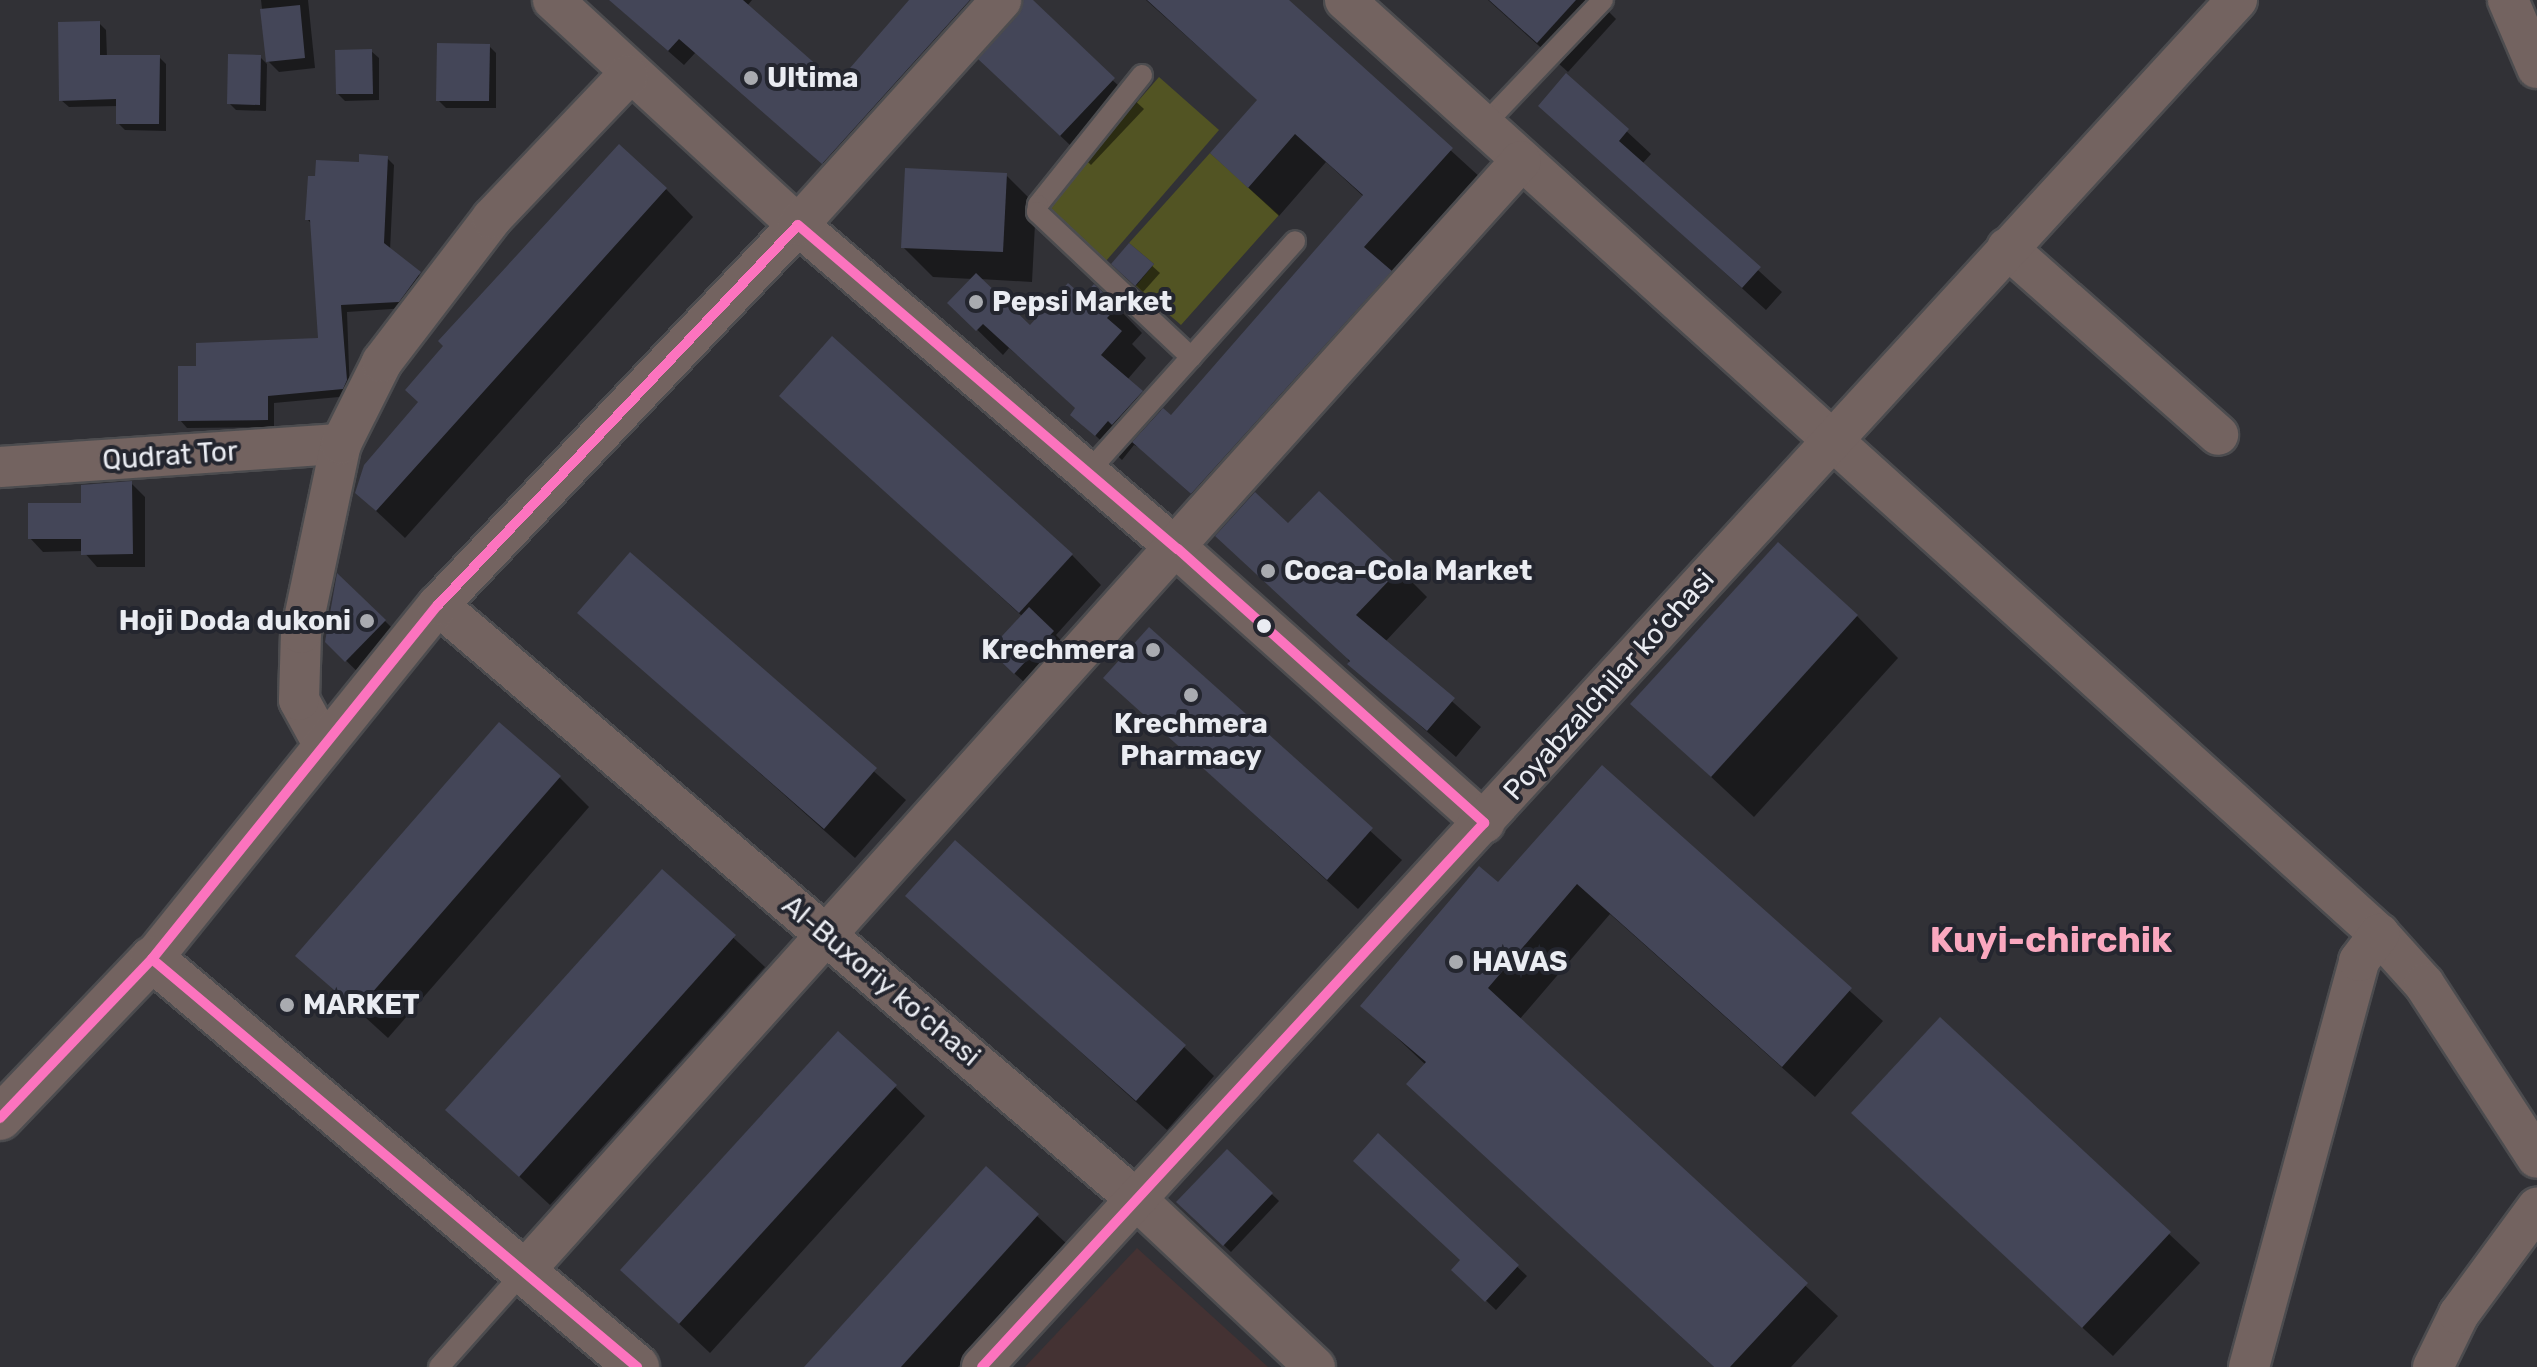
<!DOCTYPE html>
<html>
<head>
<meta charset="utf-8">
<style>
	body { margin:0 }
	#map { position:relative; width:2537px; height:1367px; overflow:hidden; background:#313136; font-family:Rubik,sans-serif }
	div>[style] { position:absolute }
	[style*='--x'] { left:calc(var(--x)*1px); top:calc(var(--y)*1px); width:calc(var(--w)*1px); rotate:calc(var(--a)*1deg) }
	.education>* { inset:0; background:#443233 }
	.green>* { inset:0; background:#525423 }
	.shadow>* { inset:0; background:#0007 }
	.building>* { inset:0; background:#444658 }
	.roads { filter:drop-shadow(2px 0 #4c4c4f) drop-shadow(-2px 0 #4c4c4f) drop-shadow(0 2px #4c4c4f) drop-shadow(0 -2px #4c4c4f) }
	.service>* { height:20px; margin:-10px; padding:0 10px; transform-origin:10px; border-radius:10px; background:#736360 }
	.minor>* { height:40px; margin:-20px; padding:0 20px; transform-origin:20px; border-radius:20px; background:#736360 }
	.tertiary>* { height:44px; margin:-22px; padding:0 22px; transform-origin:22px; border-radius:22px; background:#736360 }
	.bus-1>* { height:10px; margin:-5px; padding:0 5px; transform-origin:5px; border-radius:5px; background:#fc73be }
	.dots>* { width:22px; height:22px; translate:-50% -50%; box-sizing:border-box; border:4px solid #24262f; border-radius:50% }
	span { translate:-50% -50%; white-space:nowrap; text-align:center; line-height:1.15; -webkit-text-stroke:8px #24262f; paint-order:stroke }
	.poi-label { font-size:28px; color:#eaecf2; font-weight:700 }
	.left { translate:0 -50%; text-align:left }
	.right { translate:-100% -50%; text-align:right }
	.street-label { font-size:28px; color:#eaecf2 }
	.district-label { font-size:36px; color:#faa8bf; font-weight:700 }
</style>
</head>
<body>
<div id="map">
	<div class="education">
		<div style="clip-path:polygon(1137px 1248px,1268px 1367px,1025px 1367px)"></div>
	</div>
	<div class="green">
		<div style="clip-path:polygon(1159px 77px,1219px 130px,1106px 261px,1045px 208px)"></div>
		<div style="clip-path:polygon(1210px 153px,1279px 215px,1181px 325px,1136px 286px,1154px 264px,1129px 243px)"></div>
	</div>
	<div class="shadow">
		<div style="clip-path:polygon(261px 0,308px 0,315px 68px,279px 72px,268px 61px)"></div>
		<div style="clip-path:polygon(610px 0,752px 0,747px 6px,837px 85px,912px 0,999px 0,839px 177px,696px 52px,684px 65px)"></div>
		<div style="clip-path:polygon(1025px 0,1144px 109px,1091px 165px,1011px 89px)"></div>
		<div style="clip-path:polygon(1146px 0,1286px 0,1482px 179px,1222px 522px,1140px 448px,1134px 445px,1122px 460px,1072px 414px,1077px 409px,1009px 348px,1003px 355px,950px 303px,973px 279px,933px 277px,903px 247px,1006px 175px,1036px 205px,1032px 282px,980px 279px,1031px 328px,1083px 299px,1117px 307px,1142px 333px,1132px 344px,1146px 358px,1127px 380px,1171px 418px,1364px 197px,1326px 162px,1279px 216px,1242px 182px,1259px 101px)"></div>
		<div style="clip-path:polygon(1488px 0,1597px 0,1616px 19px,1568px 72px)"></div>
		<div style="clip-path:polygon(99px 23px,106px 30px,107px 57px,159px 57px,166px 64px,166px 131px,125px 130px,118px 123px,118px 106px,69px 107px,61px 100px)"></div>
		<div style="clip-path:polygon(489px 46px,496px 53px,496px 108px,446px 108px,438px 100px)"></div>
		<div style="clip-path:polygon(371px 51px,379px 58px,379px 100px,345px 101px,338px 94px)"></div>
		<div style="clip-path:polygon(260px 57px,267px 64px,266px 111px,236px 110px,229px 103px)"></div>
		<div style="clip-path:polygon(1567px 76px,1651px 154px,1642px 164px,1782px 292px,1766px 310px,1541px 106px)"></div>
		<div style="clip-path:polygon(387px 158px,394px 165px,390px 251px,427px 281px,406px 308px,347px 312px,350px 396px,274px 403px,274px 427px,187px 428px,180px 420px,199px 368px,320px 339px,312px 224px,307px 219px,361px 164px)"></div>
		<div style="clip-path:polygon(666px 189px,693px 217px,405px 538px,357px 493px)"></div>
		<div style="clip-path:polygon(1130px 246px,1160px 273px,1143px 292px,1114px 264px)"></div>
		<div style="clip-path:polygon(782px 396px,1072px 555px,1101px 585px,1056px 635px,1075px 655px,1038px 695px,1014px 673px,1023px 617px)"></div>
		<div style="clip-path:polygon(131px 483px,145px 497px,145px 567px,97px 567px,83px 551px,43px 552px,30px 538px)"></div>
		<div style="clip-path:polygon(1288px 526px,1399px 569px,1427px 597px,1385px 642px,1481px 727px,1456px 757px,1350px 664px)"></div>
		<div style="clip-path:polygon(630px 554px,906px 800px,855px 858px,579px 612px)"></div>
		<div style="clip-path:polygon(1857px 616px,1898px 658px,1754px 817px,1633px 704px)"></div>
		<div style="clip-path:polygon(385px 621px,408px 644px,369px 683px,327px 642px)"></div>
		<div style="clip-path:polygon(1149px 629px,1402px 860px,1358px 909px,1105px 678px)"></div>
		<div style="clip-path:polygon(1603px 768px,1883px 1021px,1815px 1097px,1610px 914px,1519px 1020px,1838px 1316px,1791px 1367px,1714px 1367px,1441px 1115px,1426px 1065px,1363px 1006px,1498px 885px)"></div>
		<div style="clip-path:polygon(559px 777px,589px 807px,388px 1038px,298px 956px)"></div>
		<div style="clip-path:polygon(662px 872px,765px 967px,550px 1205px,448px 1110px)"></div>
		<div style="clip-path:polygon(908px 896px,1184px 1047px,1214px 1076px,1167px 1130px)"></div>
		<div style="clip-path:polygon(1941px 1020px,2200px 1263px,2113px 1356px,1884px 1143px)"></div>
		<div style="clip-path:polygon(895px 1087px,925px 1116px,710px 1353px,622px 1270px)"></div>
		<div style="clip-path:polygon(1378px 1136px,1527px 1276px,1496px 1310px,1454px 1270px,1462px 1260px)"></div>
		<div style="clip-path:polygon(1227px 1152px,1279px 1201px,1231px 1252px,1179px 1202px)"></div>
		<div style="clip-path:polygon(986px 1168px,1068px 1245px,958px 1367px,807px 1367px)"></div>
	</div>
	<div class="building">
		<div style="clip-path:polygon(609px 0,743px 0,837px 83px,909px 0,970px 0,822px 164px,679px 39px,668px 51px)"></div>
		<div style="clip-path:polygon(1023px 0,1033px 0,1115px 78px,1060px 136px,978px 59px,1018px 15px)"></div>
		<div style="clip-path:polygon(1147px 0,1289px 0,1453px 148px,1364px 247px,1392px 271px,1191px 494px,1132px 442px,1163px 408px,1171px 415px,1363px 195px,1295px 134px,1248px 188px,1210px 153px,1257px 100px)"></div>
		<div style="clip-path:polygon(1489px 0,1576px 0,1537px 43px)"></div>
		<div style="clip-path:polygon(300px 5px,305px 58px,266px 62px,260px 9px)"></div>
		<div style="clip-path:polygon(100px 21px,100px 55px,160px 55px,159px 124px,116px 124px,116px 99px,59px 101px,58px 22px)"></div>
		<div style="clip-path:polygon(437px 43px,490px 44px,489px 101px,436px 101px)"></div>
		<div style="clip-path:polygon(372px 49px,373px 94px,336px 94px,335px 50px)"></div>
		<div style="clip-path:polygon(228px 54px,261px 55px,260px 105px,227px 104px)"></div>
		<div style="clip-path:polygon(1566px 73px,1629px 129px,1619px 141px,1761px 267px,1742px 288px,1538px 106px)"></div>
		<div style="clip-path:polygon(619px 144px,667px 188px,376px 511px,355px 493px,364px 465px,418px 402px,405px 390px,443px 346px,438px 341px)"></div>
		<div style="clip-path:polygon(359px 154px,388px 156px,384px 243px,421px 272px,399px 302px,341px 305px,347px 380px,343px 389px,268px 396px,268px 420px,178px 421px,178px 366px,196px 366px,196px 343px,318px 338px,310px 220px,305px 220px,308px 176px,315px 176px,316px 160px,359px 162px)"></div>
		<div style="clip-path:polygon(905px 168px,1007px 173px,1003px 252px,901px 248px)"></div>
		<div style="clip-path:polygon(1129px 243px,1154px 264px,1135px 286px,1111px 264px)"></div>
		<div style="clip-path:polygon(976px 273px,1030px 325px,1068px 283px,1083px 296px,1094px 284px,1118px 306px,1107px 318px,1122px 331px,1101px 355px,1143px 391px,1112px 425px,1108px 421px,1095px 436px,1070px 415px,1075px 408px,983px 324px,976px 331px,947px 303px)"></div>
		<div style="clip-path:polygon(832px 336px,1073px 554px,1019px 613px,779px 396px)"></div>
		<div style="clip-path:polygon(132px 481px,133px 554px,81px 555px,81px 539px,28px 539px,28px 503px,81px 503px,81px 485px)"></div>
		<div style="clip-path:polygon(1319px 491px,1401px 568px,1356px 615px,1455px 698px,1427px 731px,1347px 664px,1350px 661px,1215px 536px,1255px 492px,1288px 523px)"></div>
		<div style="clip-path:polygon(1778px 542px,1858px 615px,1711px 777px,1630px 704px)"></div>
		<div style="clip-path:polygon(630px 552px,877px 768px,824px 829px,577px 613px)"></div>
		<div style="clip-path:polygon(337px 573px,386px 620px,345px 662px,325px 642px)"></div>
		<div style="clip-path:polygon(1029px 607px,1054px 631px,1014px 674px,989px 650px)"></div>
		<div style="clip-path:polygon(1149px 627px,1373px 828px,1327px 880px,1103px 678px)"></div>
		<div style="clip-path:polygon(499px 722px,561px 776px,357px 1010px,295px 956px)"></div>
		<div style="clip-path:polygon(1602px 765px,1852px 988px,1782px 1067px,1577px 884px,1488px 988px,1808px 1283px,1730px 1367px,1714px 1367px,1406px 1084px,1426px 1062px,1360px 1006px,1479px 866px,1498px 882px)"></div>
		<div style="clip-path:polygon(955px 840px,1186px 1045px,1136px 1101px,905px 896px)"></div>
		<div style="clip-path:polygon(662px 869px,736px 935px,519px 1177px,445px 1110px)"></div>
		<div style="clip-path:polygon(1940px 1017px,2171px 1232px,2082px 1328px,1851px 1113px)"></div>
		<div style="clip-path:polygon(838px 1031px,897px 1085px,679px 1324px,620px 1270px)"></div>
		<div style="clip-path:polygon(1378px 1133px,1519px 1265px,1485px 1302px,1451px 1270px,1460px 1260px,1353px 1161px)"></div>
		<div style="clip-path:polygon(1227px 1149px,1273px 1193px,1223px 1246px,1176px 1202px)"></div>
		<div style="clip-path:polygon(986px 1166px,1039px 1214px,901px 1367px,804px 1367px)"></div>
	</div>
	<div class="roads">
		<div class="service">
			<div style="--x:1142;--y:75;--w:166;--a:128.7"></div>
			<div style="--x:1038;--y:205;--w:7;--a:98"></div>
			<div style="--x:1037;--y:212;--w:212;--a:43.3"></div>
			<div style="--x:1483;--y:126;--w:174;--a:-46.4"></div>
			<div style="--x:1088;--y:472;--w:310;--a:-48.1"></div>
			<div style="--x:439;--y:1367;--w:131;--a:-48.4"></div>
		</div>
		<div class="minor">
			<div style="--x:553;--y:0;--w:333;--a:42.6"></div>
			<div style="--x:798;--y:225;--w:499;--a:40.5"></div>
			<div style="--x:1178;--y:549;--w:411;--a:41.8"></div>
			<div style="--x:1345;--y:0;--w:1393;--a:42.09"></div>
			<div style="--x:2379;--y:934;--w:67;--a:48"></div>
			<div style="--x:2424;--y:984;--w:207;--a:57"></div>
			<div style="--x:2508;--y:0;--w:74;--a:66.9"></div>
			<div style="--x:2007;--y:248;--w:282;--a:41.5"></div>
			<div style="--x:0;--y:467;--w:342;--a:-3.9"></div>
			<div style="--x:438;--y:605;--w:918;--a:40.4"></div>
			<div style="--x:1137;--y:1200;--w:244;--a:43.2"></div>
			<div style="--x:323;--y:744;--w:50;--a:-118.6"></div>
			<div style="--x:299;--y:700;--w:67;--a:-88.3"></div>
			<div style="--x:301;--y:633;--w:193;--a:-78.1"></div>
			<div style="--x:341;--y:444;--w:92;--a:-63.4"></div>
			<div style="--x:382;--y:362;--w:181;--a:-52.6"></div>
			<div style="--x:492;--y:218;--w:197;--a:-46.4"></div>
			<div style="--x:152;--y:959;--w:455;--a:-51.1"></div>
			<div style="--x:438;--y:605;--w:523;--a:-46.55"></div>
			<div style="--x:798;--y:225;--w:303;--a:-47.9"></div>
			<div style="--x:526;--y:1269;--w:1489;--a:-48.08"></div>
			<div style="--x:982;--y:1367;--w:1856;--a:-47.45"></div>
			<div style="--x:2249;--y:1367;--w:421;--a:-74.8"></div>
			<div style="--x:2359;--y:961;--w:34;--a:-53"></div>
			<div style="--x:2433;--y:1367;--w:59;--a:-63.9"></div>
			<div style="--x:2459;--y:1314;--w:132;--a:-53.7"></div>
		</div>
		<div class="tertiary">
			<div style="--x:0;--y:1118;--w:220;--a:-46.3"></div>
			<div style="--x:152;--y:959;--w:634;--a:40.07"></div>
		</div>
	</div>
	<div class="bus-1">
		<div style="--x:152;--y:959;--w:634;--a:40.07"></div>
		<div style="--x:0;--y:1118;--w:220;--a:-46.3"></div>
		<div style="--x:152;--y:959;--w:455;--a:-51.1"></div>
		<div style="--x:438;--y:605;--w:523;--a:-46.55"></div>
		<div style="--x:798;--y:225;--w:499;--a:40.5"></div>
		<div style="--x:1178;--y:549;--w:411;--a:41.8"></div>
		<div style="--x:1484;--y:823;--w:740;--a:132.7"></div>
	</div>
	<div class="dots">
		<div style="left:751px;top:78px;background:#a9abb0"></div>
		<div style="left:976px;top:302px;background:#a9abb0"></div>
		<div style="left:1268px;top:571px;background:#a9abb0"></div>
		<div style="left:367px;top:621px;background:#a9abb0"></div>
		<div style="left:1264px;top:626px;background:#eaecf2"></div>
		<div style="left:1153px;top:650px;background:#a9abb0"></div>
		<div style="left:1191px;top:695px;background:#a9abb0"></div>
		<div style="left:1456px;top:962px;background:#a9abb0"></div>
		<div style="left:287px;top:1005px;background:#a9abb0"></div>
	</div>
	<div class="poi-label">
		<span class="left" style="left:767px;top:78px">Ultima</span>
		<span class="left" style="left:992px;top:302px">Pepsi Market</span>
		<span class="left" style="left:1284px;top:571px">Coca-Cola Market</span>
		<span class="right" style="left:351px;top:621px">Hoji Doda dukoni</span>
		<span class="right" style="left:1135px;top:650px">Krechmera</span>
		<span style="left:1191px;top:740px">Krechmera<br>Pharmacy</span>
		<span class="left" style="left:1472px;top:962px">HAVAS</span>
		<span class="left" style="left:303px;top:1005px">MARKET</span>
	</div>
	<div class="street-label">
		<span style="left:170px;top:456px;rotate:-4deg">Qudrat Tor</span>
		<span style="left:1609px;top:685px;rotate:-48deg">Poyabzalchilar ko‘chasi</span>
		<span style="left:881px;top:981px;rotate:40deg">Al-Buxoriy ko‘chasi</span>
	</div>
	<div class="district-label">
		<span style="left:2051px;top:940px">Kuyi-chirchik</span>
	</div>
</div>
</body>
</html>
